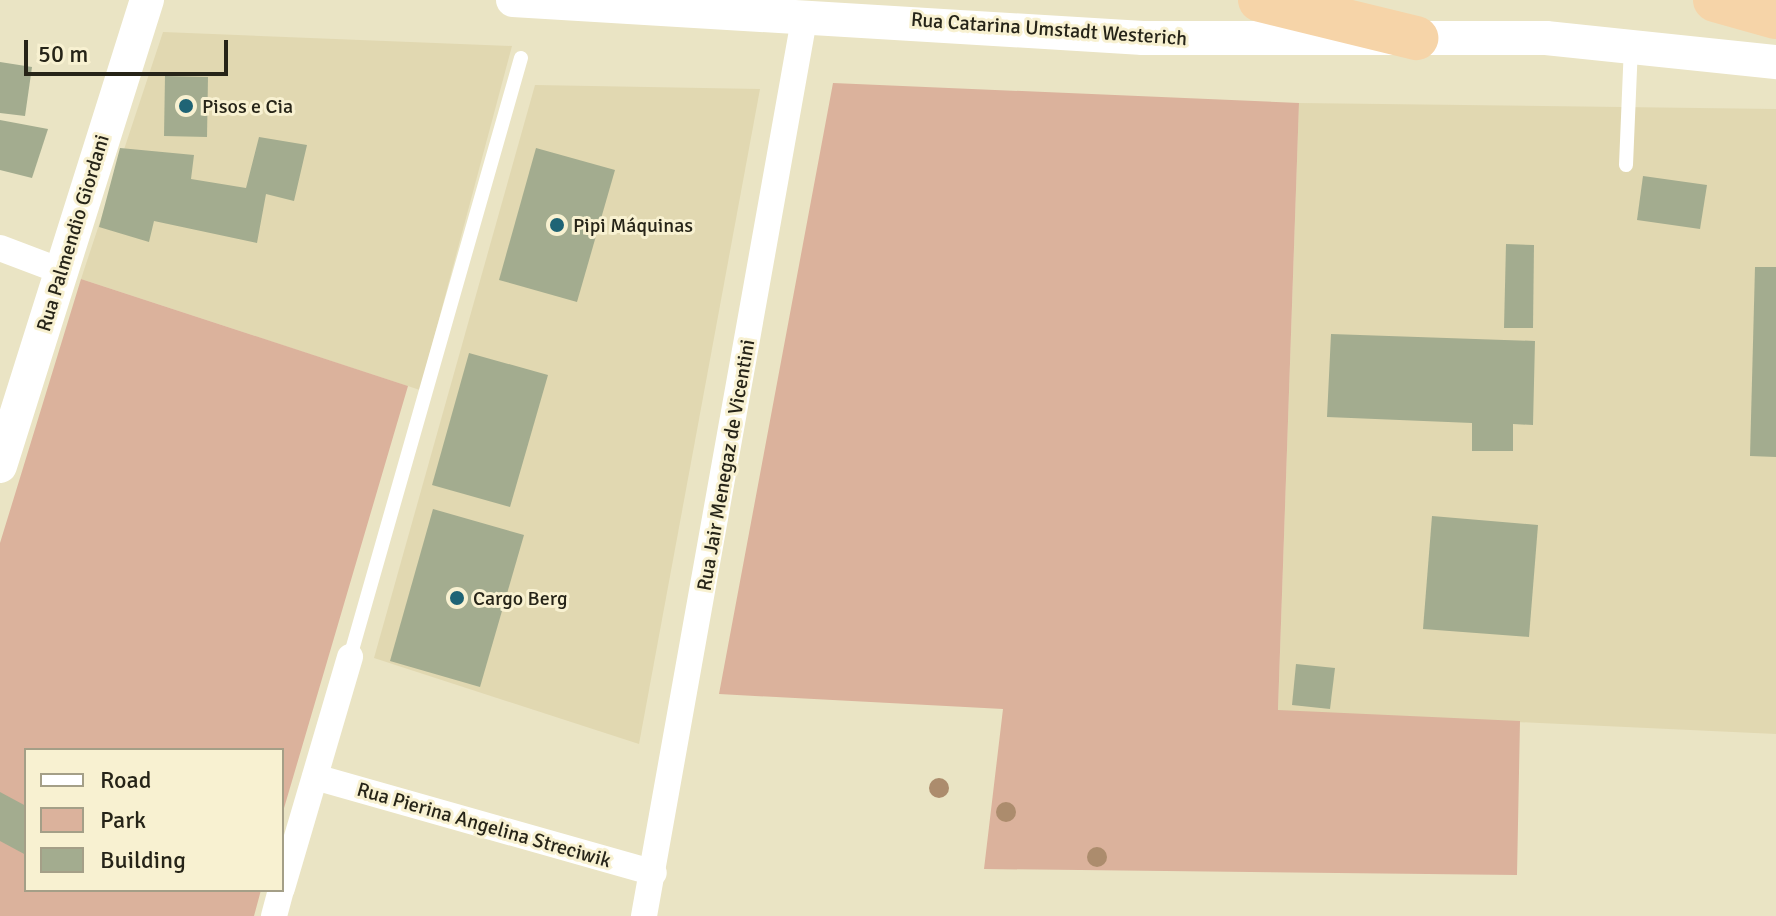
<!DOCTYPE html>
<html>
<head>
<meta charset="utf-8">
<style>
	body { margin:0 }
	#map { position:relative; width:1776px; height:916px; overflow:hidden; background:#eae4c4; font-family:Signika,sans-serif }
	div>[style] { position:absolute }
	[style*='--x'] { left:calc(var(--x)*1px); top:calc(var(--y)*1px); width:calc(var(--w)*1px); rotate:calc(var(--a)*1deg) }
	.built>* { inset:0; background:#e1d8b1 }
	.green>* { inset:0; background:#dbb29c }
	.building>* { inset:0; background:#a3ac8f }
	.service>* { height:14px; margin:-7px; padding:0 7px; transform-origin:7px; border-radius:7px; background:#fff }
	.minor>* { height:26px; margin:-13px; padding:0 13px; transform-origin:13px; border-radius:13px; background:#fff }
	.tertiary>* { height:34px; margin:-17px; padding:0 17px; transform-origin:17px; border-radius:17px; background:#fff }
	.trunk>* { height:44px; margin:-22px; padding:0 22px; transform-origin:22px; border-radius:22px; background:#f6d4a8 }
	.trees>* { width:20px; height:20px; margin:-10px; border-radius:50%; background:#ac8c6d }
	.dots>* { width:22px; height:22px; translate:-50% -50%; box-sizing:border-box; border:4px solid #f8f1d1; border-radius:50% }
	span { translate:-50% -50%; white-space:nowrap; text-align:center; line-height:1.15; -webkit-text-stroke:6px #f8f1d1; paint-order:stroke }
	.street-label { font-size:20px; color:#262418 }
	.poi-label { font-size:20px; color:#262418 }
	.left { translate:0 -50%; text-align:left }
	.legend { position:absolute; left:24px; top:748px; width:260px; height:144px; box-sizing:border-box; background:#f8f1d1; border:2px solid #a49f87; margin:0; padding:10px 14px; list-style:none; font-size:24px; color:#262418 }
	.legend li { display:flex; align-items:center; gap:16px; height:40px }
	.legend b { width:40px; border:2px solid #a49f87 }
	.scale { position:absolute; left:24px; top:40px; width:204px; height:36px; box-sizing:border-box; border:4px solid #262418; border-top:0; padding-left:10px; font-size:24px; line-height:28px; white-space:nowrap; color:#262418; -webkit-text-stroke:6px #f8f1d1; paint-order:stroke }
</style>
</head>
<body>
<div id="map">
	<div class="built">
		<div style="clip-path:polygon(163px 32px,512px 46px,420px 390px,81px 279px)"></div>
		<div style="clip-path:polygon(535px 85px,760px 89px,639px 744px,374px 658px)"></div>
		<div style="clip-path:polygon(1299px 103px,1776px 109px,1776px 734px,1278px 711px)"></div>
	</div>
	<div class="green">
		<div style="clip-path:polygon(833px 83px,1299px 103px,1278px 710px,1520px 721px,1517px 875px,984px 869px,1003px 709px,719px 694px)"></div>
		<div style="clip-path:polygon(81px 279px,408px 386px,282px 815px,282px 750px,26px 750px,26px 890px,261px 890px,254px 916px,0 916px,0 543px)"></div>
	</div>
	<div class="building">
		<div style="clip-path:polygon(0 62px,32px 67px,25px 116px,0 113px)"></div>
		<div style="clip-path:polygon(165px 76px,208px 77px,207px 137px,164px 136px)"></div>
		<div style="clip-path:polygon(0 120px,48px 129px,32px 178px,0 170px)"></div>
		<div style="clip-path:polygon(259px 137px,307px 145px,294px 201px,266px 194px,257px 243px,154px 221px,149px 242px,99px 227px,120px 148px,194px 155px,191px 179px,246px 188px)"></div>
		<div style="clip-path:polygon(536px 148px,615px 170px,577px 302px,499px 280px)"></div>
		<div style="clip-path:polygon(1643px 176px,1707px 185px,1700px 229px,1637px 220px)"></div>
		<div style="clip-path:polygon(1506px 244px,1534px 245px,1533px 328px,1504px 328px)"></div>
		<div style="clip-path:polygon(1755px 267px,1776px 267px,1776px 457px,1750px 456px)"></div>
		<div style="clip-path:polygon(1331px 334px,1535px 341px,1533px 425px,1513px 424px,1513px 451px,1472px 451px,1472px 423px,1327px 417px)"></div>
		<div style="clip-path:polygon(469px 353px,548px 375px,510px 507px,432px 485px)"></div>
		<div style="clip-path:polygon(433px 509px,524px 535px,480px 687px,390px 661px)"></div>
		<div style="clip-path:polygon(1432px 516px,1538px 525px,1529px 637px,1423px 629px)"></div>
		<div style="clip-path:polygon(1296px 664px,1335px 668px,1330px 709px,1292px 705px)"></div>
		<div style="clip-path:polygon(0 792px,26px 806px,26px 855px,0 841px)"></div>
	</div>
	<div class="service">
		<div style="--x:1626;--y:165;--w:120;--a:-87.6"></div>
		<div style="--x:350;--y:657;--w:623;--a:-74.07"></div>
	</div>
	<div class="minor">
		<div style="--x:0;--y:248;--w:65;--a:20.7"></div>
		<div style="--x:315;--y:777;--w:352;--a:15.8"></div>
		<div style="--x:282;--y:888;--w:241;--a:-73.6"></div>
		<div style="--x:274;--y:916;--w:27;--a:-75"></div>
		<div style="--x:644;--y:916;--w:916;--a:-79.88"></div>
	</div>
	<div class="tertiary">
		<div style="--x:513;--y:0;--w:631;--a:3.45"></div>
		<div style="--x:1143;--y:38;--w:403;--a:0"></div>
		<div style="--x:1546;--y:38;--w:231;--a:6"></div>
		<div style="--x:0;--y:466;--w:489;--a:-72.5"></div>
	</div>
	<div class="trunk">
		<div style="--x:1260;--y:0;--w:161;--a:13.7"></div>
		<div style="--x:1715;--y:0;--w:63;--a:15.6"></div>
	</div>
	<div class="trees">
		<div style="left:939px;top:788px"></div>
		<div style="left:1006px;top:812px"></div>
		<div style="left:1097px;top:857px"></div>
	</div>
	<div class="dots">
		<div style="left:186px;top:106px;background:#1f6475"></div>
		<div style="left:557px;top:225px;background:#1f6475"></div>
		<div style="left:457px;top:598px;background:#1f6475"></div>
	</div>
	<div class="street-label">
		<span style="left:1049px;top:29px;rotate:4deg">Rua Catarina Umstadt Westerich</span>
		<span style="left:73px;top:233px;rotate:-73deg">Rua Palmendio Giordani</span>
		<span style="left:726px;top:465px;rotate:-80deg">Rua Jair Menegaz de Vicentini</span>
		<span style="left:484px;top:825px;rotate:16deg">Rua Pierina Angelina Streciwik</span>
	</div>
	<div class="poi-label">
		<span class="left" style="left:202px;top:106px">Pisos e Cia</span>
		<span class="left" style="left:573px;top:225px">Pipi Máquinas</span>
		<span class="left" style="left:473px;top:598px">Cargo Berg</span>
	</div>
	<ul class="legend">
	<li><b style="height:10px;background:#fff"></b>Road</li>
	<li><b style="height:22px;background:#dbb29c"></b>Park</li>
	<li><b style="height:22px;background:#a3ac8f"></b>Building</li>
	</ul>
	<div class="scale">50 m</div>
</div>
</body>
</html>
